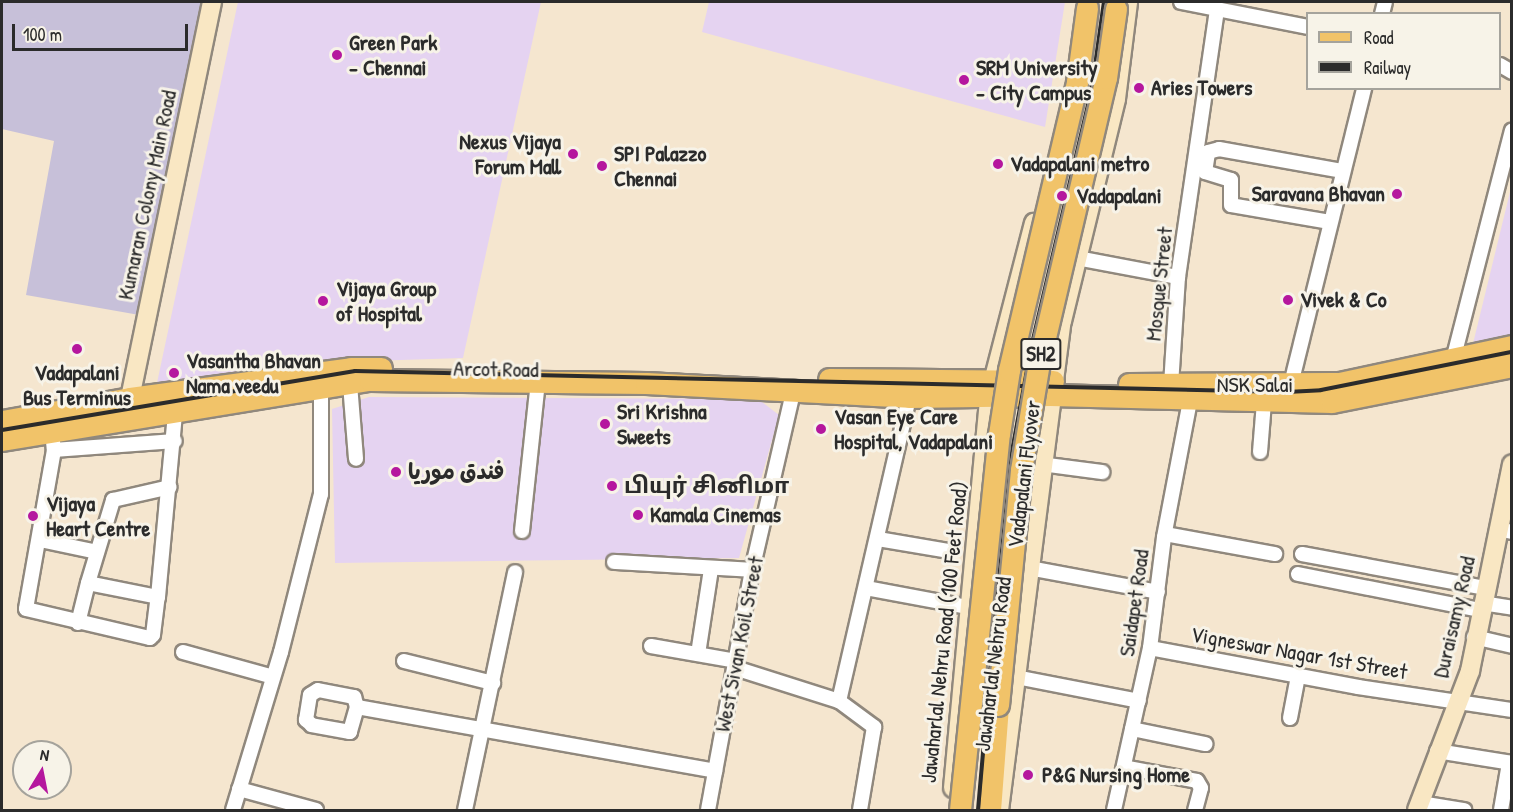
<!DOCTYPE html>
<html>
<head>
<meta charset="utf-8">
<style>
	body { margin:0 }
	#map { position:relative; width:1513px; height:812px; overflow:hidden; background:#f5e6cf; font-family:"Patrick Hand","Playpen Sans Arabic","Noto Sans Tamil",sans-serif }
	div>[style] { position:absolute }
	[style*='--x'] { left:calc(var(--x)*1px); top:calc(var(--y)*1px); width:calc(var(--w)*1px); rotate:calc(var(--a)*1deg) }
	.built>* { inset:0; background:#e5d3f1 }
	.industrial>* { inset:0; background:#c7c0d9 }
	.roads { filter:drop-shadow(2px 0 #90887d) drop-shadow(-2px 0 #90887d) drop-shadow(0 2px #90887d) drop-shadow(0 -2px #90887d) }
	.street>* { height:14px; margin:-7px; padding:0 7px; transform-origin:7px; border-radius:7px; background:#fff }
	.secondary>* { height:18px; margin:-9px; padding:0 9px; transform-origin:9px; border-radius:9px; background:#f9e7c3 }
	.primary>* { height:21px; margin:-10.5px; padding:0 10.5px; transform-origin:10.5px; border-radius:10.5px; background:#f1c369 }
	.rail>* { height:4px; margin:-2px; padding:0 2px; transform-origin:2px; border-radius:2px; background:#2b2b2b }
	.bridges { filter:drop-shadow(2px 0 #90887d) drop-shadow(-2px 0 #90887d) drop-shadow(0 2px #90887d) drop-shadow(0 -2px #90887d) }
	.primary-bridge>* { height:21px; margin:-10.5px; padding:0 10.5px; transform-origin:10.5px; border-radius:10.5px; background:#f1c369 }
	.dots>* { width:16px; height:16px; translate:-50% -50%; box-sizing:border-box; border:3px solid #f7f3e8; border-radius:50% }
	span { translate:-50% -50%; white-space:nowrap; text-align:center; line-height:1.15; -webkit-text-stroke:6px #f7f3e8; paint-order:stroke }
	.shield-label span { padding:2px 4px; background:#f7f3e8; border:2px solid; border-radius:4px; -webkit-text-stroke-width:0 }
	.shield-label { font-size:21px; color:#2b2b2b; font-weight:700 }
	.poi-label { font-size:22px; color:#2b2b2b; font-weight:700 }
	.left { translate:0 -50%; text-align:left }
	.right { translate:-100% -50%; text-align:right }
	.street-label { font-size:22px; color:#2b2b2b }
	.frame { position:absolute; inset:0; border:3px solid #2b2b2b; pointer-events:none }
	.legend { position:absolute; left:1306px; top:12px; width:195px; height:78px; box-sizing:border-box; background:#f7f3e8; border:2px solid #a5a39c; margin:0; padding:8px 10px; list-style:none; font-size:18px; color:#2b2b2b }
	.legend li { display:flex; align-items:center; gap:12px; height:30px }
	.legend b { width:30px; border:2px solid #a5a39c }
	.north { position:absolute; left:12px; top:740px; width:60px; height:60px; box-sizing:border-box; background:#f7f3e8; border:2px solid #a5a39c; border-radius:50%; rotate:10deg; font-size:16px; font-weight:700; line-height:24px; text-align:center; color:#2b2b2b }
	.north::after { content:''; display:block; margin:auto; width:21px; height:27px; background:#b5179e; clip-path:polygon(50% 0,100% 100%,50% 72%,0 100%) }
	.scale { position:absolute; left:12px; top:24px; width:176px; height:27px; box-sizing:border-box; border:3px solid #2b2b2b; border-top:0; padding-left:8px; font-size:18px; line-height:21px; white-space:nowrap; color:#2b2b2b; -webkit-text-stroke:4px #f7f3e8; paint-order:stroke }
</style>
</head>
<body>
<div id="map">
	<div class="built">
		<div style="clip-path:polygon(238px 2px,541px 2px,463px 358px,338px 362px,154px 397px)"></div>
		<div style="clip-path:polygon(709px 2px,1065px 2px,1045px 127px,702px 32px)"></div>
		<div style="clip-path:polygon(1511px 188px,1511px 350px,1469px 360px)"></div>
		<div style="clip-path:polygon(369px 397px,758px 399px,779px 415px,739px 558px,335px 563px,332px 409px)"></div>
	</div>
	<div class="industrial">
		<div style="clip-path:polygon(2px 2px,212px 2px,145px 316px,26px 295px,54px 141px,2px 129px)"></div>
	</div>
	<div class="roads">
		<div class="street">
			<div style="--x:1181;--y:2;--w:129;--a:11.1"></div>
			<div style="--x:1382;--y:14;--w:12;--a:-76"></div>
			<div style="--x:1500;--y:65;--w:14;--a:30"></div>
			<div style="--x:1330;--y:222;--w:100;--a:-170.3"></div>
			<div style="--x:1231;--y:205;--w:25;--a:-90"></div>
			<div style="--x:1231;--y:180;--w:27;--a:-163"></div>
			<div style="--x:1205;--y:172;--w:20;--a:-81"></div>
			<div style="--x:1208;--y:152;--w:11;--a:-15"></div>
			<div style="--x:1219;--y:149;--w:126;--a:10.1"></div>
			<div style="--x:1077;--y:258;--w:103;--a:10.7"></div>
			<div style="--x:1453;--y:360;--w:237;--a:-75.6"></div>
			<div style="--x:350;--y:384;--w:75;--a:85.4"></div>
			<div style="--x:1291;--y:384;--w:305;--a:-76.1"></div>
			<div style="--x:1171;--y:385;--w:108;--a:-86.3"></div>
			<div style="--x:1178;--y:277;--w:270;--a:-81.7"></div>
			<div style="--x:52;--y:432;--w:18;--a:84"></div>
			<div style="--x:54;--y:450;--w:161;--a:100"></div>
			<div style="--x:26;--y:609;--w:127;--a:13.2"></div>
			<div style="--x:150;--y:638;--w:4;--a:-45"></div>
			<div style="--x:153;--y:635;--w:38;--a:-83"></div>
			<div style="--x:158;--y:597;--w:185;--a:-84.7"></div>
			<div style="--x:54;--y:450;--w:121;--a:-4.3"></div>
			<div style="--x:1260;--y:452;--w:50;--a:-85.4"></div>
			<div style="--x:1041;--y:464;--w:62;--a:7.5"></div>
			<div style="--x:1499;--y:529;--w:13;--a:13"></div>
			<div style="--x:522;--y:531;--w:150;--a:-83.9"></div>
			<div style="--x:1165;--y:534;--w:112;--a:10.3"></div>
			<div style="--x:878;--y:539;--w:71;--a:9.7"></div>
			<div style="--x:40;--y:540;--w:58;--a:11.9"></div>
			<div style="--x:1302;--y:554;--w:187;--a:10.5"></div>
			<div style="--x:614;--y:562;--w:138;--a:3.3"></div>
			<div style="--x:1029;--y:568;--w:131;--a:10.5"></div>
			<div style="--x:1298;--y:574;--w:186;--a:11.2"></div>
			<div style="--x:866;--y:588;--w:104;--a:10.6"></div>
			<div style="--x:158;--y:597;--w:71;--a:-168.7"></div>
			<div style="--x:88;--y:583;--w:87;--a:-73.2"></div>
			<div style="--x:113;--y:500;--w:58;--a:-12.8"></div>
			<div style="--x:1482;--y:603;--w:30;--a:9"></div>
			<div style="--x:78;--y:623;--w:41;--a:-76"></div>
			<div style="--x:1474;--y:637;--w:39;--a:13"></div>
			<div style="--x:651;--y:646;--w:86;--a:10"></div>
			<div style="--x:1150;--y:648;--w:212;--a:10.6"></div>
			<div style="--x:1358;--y:687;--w:156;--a:8.5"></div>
			<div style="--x:183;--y:652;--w:93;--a:15.5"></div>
			<div style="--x:698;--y:654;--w:86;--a:-81.3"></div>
			<div style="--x:404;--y:661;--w:92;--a:13.9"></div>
			<div style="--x:735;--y:668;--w:109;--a:17.6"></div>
			<div style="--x:839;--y:701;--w:44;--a:36.6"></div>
			<div style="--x:874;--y:727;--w:84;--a:99.6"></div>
			<div style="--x:1016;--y:677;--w:125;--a:11"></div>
			<div style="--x:839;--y:701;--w:312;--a:-77"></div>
			<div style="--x:357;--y:707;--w:26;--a:106"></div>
			<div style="--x:350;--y:732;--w:39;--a:-170"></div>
			<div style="--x:312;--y:725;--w:8;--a:-140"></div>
			<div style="--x:306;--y:720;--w:25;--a:-81"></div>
			<div style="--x:310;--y:695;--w:9;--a:-32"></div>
			<div style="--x:318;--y:690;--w:37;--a:11"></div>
			<div style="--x:354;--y:697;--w:10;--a:73"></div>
			<div style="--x:357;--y:707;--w:364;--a:10.1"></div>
			<div style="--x:1290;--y:718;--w:43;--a:-79.2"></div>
			<div style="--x:1132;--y:729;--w:75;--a:11.6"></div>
			<div style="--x:1437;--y:751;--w:76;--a:9.1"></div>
			<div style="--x:1124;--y:767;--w:74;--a:10.9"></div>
			<div style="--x:1197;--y:781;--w:8;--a:60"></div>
			<div style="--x:1201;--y:788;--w:23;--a:105"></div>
			<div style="--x:239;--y:789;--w:80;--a:15.3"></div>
			<div style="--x:1420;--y:803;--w:45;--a:9"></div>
			<div style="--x:233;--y:810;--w:165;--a:-73.1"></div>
			<div style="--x:281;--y:652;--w:163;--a:-75.8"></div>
			<div style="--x:321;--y:494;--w:105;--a:-90"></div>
			<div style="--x:465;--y:810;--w:243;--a:-78.1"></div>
			<div style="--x:708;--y:810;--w:244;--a:-79.6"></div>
			<div style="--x:752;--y:570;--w:187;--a:-77"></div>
			<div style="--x:1114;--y:810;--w:166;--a:-77.5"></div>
			<div style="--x:1150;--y:648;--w:112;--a:-82.8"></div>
			<div style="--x:1164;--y:537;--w:138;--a:-79.2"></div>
			<div style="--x:1501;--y:810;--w:48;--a:-80.3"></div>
		</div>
		<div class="secondary">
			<div style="--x:130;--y:398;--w:404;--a:-78.3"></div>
			<div style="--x:953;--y:788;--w:393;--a:-84.7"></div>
			<div style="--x:989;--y:397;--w:180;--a:-75.5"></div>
			<div style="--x:999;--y:810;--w:493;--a:-82.7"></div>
			<div style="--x:1062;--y:321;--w:228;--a:-76.3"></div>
			<div style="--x:1116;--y:99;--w:98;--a:-82.9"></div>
			<div style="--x:1417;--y:810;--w:149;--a:-69.1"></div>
			<div style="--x:1470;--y:671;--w:211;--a:-78.5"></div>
		</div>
		<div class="primary">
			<div style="--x:829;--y:379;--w:224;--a:0.5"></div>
			<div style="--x:1129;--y:384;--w:210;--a:-0.3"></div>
			<div style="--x:1339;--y:383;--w:177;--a:-12.1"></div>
			<div style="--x:2;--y:421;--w:130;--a:-10.2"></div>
			<div style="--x:130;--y:398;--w:223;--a:-7.7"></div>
			<div style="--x:351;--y:368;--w:30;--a:0"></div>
			<div style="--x:2;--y:440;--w:373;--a:-9.3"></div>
			<div style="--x:370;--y:380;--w:276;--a:0.6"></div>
			<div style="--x:646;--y:383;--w:263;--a:3"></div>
			<div style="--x:909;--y:397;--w:141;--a:-0.8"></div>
			<div style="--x:1050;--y:395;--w:282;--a:1.4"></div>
			<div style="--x:1332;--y:402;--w:184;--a:-11.3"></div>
			<div style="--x:990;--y:810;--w:105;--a:-85.6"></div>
		</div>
	</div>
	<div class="rail">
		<div style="--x:1082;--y:92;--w:91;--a:-82.4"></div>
		<div style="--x:1028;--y:323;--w:54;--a:-77.2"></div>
		<div style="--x:2;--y:430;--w:358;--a:-9.5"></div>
		<div style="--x:355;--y:371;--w:932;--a:1.29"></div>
		<div style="--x:1287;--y:392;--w:34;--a:-3"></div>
		<div style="--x:1321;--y:390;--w:195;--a:-11.3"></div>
		<div style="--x:968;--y:810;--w:68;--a:-84.1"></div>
		<div style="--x:978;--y:810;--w:333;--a:-85"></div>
		<div style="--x:1007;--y:478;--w:132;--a:-79.5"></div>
		<div style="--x:1031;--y:348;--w:268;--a:-76.8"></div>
		<div style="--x:1092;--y:87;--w:86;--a:-82"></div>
	</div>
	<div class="bridges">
		<div class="primary-bridge">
			<div style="--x:998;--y:705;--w:236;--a:-84.4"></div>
			<div style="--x:1021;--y:470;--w:109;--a:-80.5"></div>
			<div style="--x:1039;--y:363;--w:293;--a:-76.8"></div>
			<div style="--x:1106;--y:78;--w:70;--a:-81.8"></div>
			<div style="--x:960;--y:810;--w:378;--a:-84.1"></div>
			<div style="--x:999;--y:434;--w:65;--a:-81.1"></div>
			<div style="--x:1009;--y:370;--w:296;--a:-76.7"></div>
			<div style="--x:1077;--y:82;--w:75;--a:-82.3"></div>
		</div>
	</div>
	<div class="dots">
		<div style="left:337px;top:55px;background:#b5179e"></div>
		<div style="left:964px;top:80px;background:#b5179e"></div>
		<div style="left:1139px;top:88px;background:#b5179e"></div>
		<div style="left:573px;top:154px;background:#b5179e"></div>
		<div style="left:998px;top:164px;background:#b5179e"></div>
		<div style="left:602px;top:166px;background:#b5179e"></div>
		<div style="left:1397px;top:194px;background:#b5179e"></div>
		<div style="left:1062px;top:196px;background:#b5179e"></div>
		<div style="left:1288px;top:300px;background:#b5179e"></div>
		<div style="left:323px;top:301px;background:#b5179e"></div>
		<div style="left:77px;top:349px;background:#b5179e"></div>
		<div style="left:174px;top:373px;background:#b5179e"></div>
		<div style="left:605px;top:424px;background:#b5179e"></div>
		<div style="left:821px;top:429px;background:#b5179e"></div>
		<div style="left:396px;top:472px;background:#b5179e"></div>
		<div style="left:612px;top:486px;background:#b5179e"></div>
		<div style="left:638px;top:515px;background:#b5179e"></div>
		<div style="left:33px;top:516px;background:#b5179e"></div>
		<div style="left:1028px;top:775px;background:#b5179e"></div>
	</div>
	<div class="shield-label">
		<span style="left:1041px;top:354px">SH2</span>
	</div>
	<div class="poi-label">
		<span class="left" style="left:349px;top:55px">Green Park<br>- Chennai</span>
		<span class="left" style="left:976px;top:80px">SRM University<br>- City Campus</span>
		<span class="left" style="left:1151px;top:88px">Aries Towers</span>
		<span class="right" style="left:561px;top:154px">Nexus Vijaya<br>Forum Mall</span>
		<span class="left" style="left:614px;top:166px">SPI Palazzo<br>Chennai</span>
		<span class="left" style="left:1010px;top:164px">Vadapalani metro</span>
		<span class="right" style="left:1385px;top:194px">Saravana Bhavan</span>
		<span class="left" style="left:1076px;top:196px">Vadapalani</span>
		<span class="left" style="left:336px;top:301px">Vijaya Group<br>of Hospital</span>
		<span class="left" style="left:1300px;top:300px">Vivek &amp; Co</span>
		<span class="left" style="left:186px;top:373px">Vasantha Bhavan<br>Nama veedu</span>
		<span style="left:77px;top:385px">Vadapalani<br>Bus Terminus</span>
		<span class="left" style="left:617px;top:424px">Sri Krishna<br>Sweets</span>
		<span class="left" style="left:834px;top:429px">Vasan Eye Care<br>Hospital, Vadapalani</span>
		<span class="left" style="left:408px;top:472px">فندق موريا</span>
		<span class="left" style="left:624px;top:486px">பியுர் சினிமா</span>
		<span class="left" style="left:46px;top:516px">Vijaya<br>Heart Centre</span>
		<span class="left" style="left:650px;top:515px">Kamala Cinemas</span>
		<span class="left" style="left:1042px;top:775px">P&amp;G Nursing Home</span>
	</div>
	<div class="street-label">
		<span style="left:147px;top:195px;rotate:-78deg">Kumaran Colony Main Road</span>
		<span style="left:1159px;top:284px;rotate:-84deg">Mosque Street</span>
		<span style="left:496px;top:369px;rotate:1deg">Arcot Road</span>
		<span style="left:1255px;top:385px">NSK Salai</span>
		<span style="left:1024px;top:474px;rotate:-83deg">Vadapalani Flyover</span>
		<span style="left:1134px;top:603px;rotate:-82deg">Saidapet Road</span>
		<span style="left:1454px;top:617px;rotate:-77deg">Duraisamy Road</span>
		<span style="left:944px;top:632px;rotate:-84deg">Jawaharlal Nehru Road (100 Feet Road)</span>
		<span style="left:739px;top:644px;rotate:-79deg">West Sivan Koil Street</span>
		<span style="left:1299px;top:653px;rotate:10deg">Vigneswar Nagar 1st Street</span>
		<span style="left:993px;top:664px;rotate:-83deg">Jawaharlal Nehru Road</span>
	</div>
	<div class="frame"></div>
	<ul class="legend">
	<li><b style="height:8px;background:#f1c369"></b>Road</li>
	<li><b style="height:8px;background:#2b2b2b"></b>Railway</li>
	</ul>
	<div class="north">N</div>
	<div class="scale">100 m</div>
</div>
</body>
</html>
